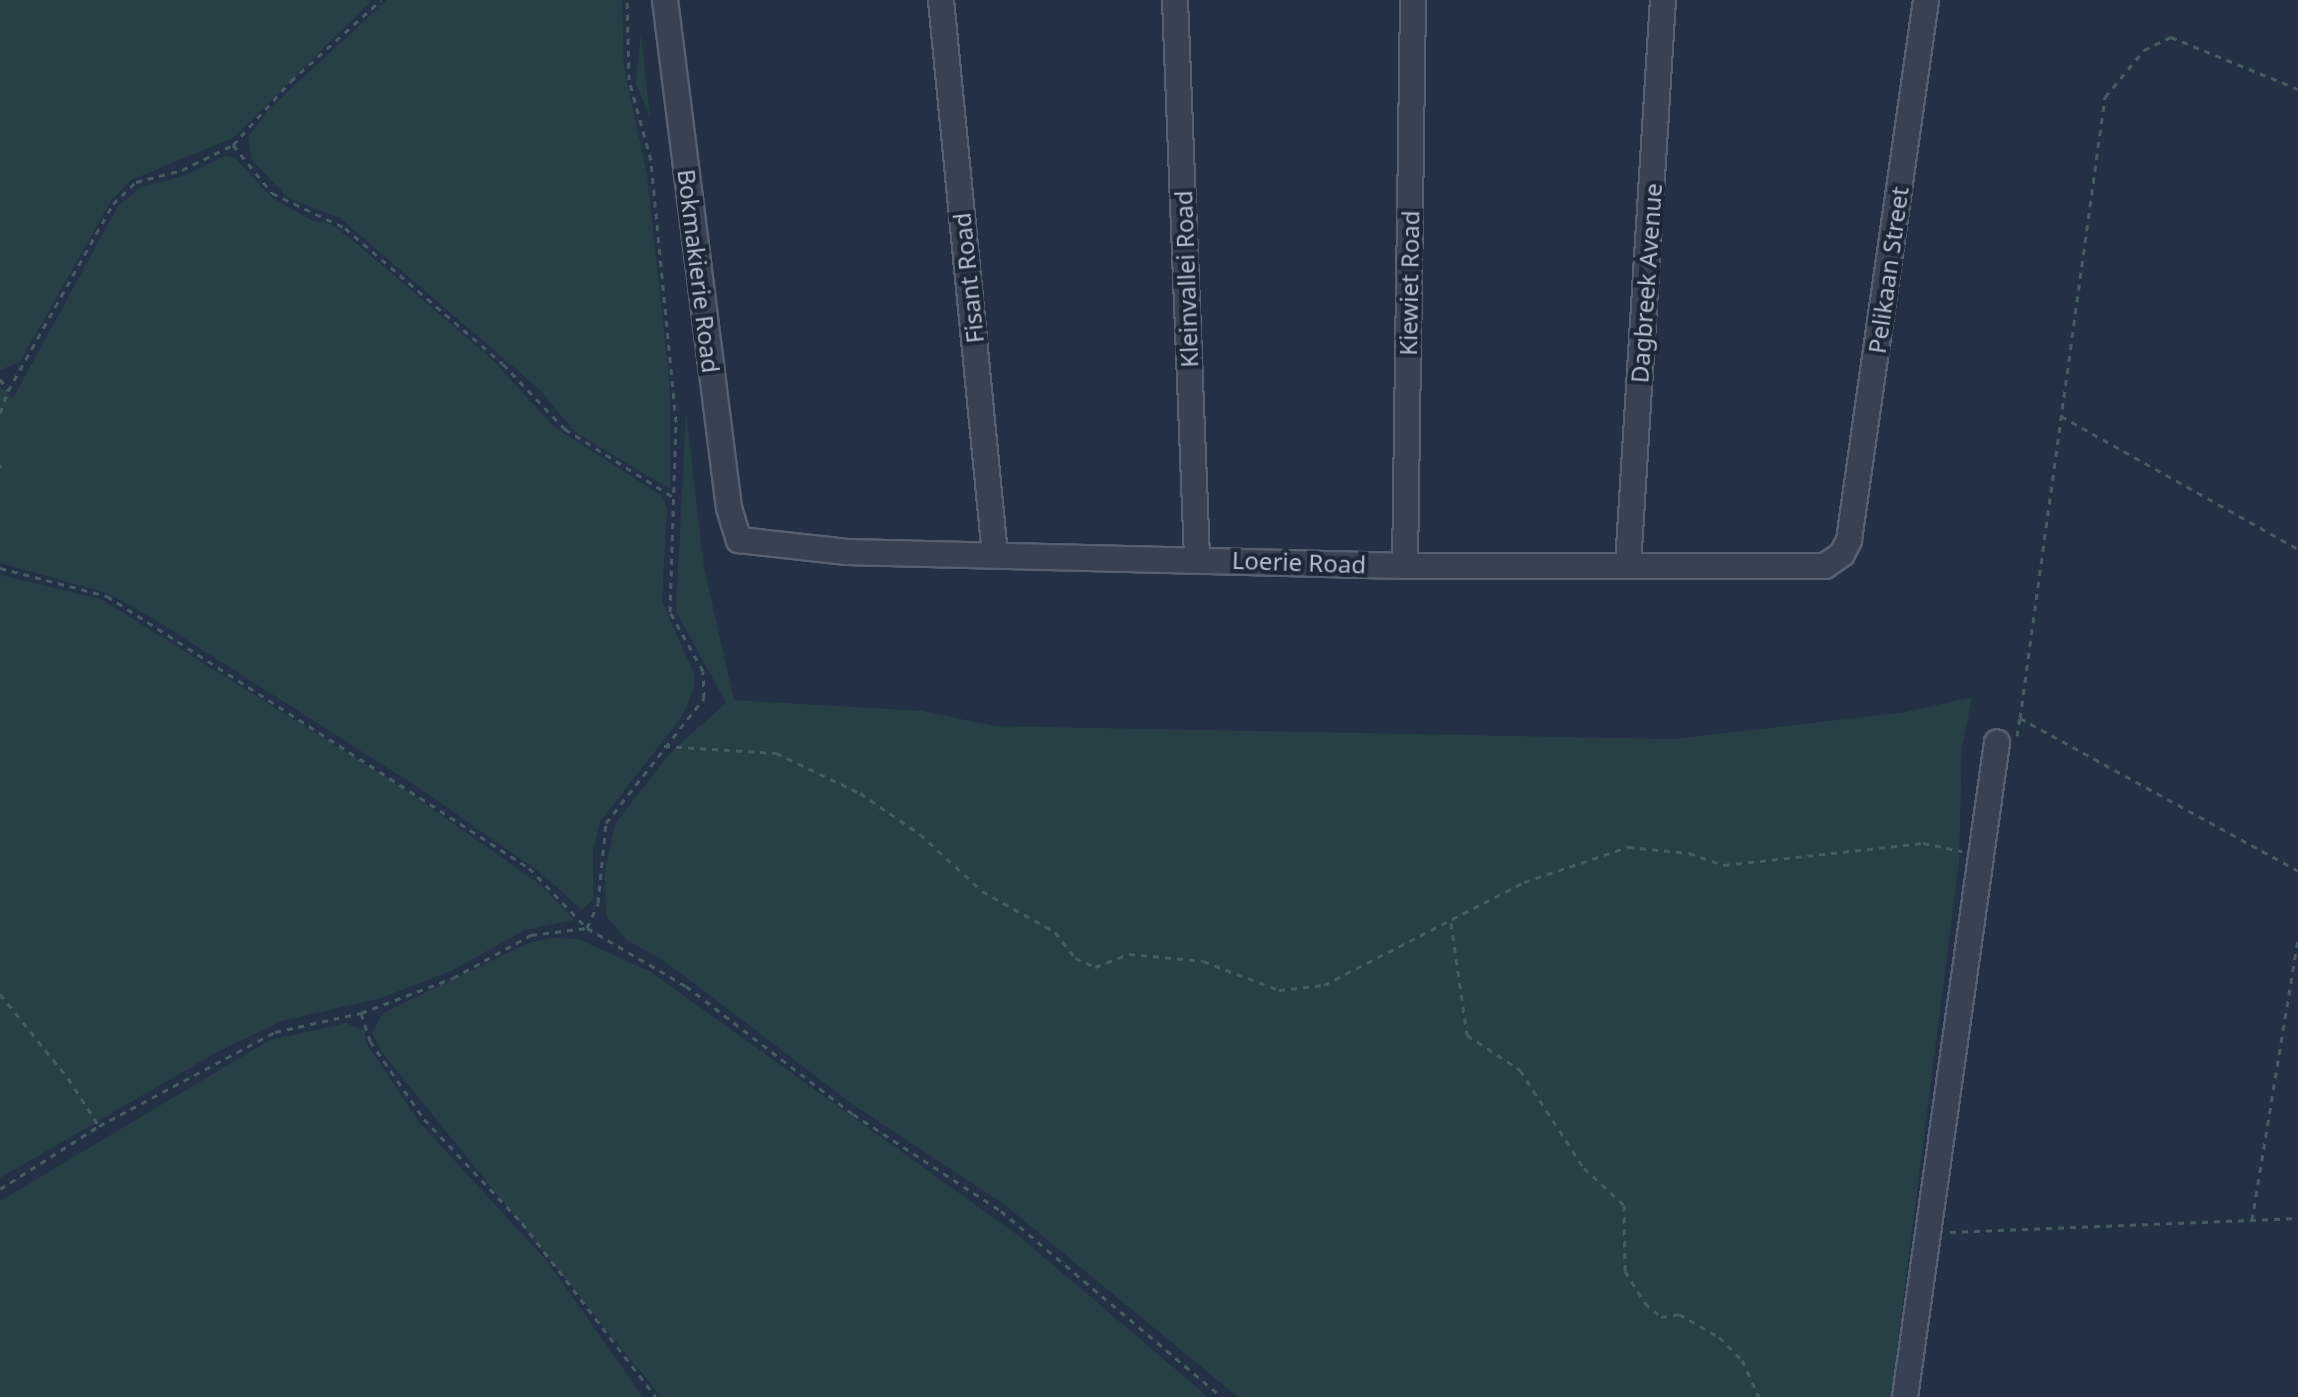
<!DOCTYPE html>
<html>
<head>
<meta charset="utf-8">
<style>
	body { margin:0 }
	#map { position:relative; width:2298px; height:1397px; overflow:hidden; background:#243045; font-family:"Noto Sans",sans-serif }
	div>[style] { position:absolute }
	[style*='--x'] { left:calc(var(--x)*1px); top:calc(var(--y)*1px); width:calc(var(--w)*1px); rotate:calc(var(--a)*1deg) }
	.green>* { inset:0; background:#264046 }
	.path>* { height:3px; margin-top:-1.5px; transform-origin:0; background:repeating-linear-gradient(90deg,#455d62 0 6px,transparent 0 12px) }
	.roads { filter:drop-shadow(2px 0 #576072) drop-shadow(-2px 0 #576072) drop-shadow(0 2px #576072) drop-shadow(0 -2px #576072) }
	.minor>* { height:24px; margin:-12px; padding:0 12px; transform-origin:12px; border-radius:12px; background:#394254 }
	span { translate:-50% -50%; white-space:nowrap; text-align:center; line-height:1.15; -webkit-text-stroke:8px #1d273a; paint-order:stroke }
	.street-label { font-size:24px; color:#b6bece }
</style>
</head>
<body>
<div id="map">
	<div class="green">
		<div style="clip-path:polygon(0 0,372px 0,233px 138px,131px 180px,111px 201px,20px 362px,0 370px)"></div>
		<div style="clip-path:polygon(387px 0,622px 0,624px 68px,647px 174px,670px 387px,670px 489px,576px 433px,538px 388px,340px 218px,288px 198px,251px 159px,249px 136px,268px 110px)"></div>
		<div style="clip-path:polygon(641px 34px,650px 117px,636px 84px)"></div>
		<div style="clip-path:polygon(225px 156px,235px 158px,271px 197px,311px 220px,331px 224px,362px 248px,494px 361px,553px 426px,662px 496px,667px 508px,662px 601px,694px 674px,694px 688px,683px 715px,600px 822px,593px 850px,593px 899px,582px 910px,541px 873px,419px 788px,151px 617px,107px 593px,0 563px,0 387px,13px 398px,118px 206px,141px 187px,183px 176px)"></div>
		<div style="clip-path:polygon(686px 412px,704px 567px,734px 700px,923px 711px,994px 726px,1674px 739px,1906px 712px,1972px 697px,1962px 748px,1959px 861px,1891px 1397px,1238px 1397px,1005px 1205px,855px 1106px,663px 960px,628px 941px,606px 916px,605px 870px,615px 824px,670px 753px,726px 703px,676px 611px)"></div>
		<div style="clip-path:polygon(0 575px,101px 599px,397px 784px,541px 885px,574px 920px,525px 930px,453px 970px,381px 998px,282px 1021px,219px 1051px,0 1178px)"></div>
		<div style="clip-path:polygon(551px 938px,578px 939px,651px 972px,1019px 1236px,1208px 1397px,661px 1397px,381px 1051px,372px 1032px,383px 1013px,528px 943px)"></div>
		<div style="clip-path:polygon(346px 1023px,365px 1031px,366px 1043px,419px 1122px,547px 1261px,643px 1397px,0 1397px,0 1201px,270px 1040px)"></div>
	</div>
	<div class="path">
		<div style="--x:233;--y:145;--w:86;--a:-47.8"></div>
		<div style="--x:291;--y:81;--w:121;--a:-42"></div>
		<div style="--x:0;--y:379;--w:14;--a:56"></div>
		<div style="--x:8;--y:391;--w:214;--a:-60.7"></div>
		<div style="--x:113;--y:204;--w:32;--a:-44"></div>
		<div style="--x:136;--y:182;--w:48;--a:-14.6"></div>
		<div style="--x:182;--y:170;--w:57;--a:-26.1"></div>
		<div style="--x:233;--y:145;--w:62;--a:50.9"></div>
		<div style="--x:272;--y:193;--w:81;--a:25.6"></div>
		<div style="--x:345;--y:228;--w:208;--a:40.7"></div>
		<div style="--x:503;--y:364;--w:90;--a:46.4"></div>
		<div style="--x:565;--y:429;--w:131;--a:32.2"></div>
		<div style="--x:0;--y:413;--w:23;--a:-70"></div>
		<div style="--x:2061;--y:416;--w:272;--a:29.3"></div>
		<div style="--x:0;--y:464;--w:4;--a:90"></div>
		<div style="--x:0;--y:568;--w:111;--a:14.7"></div>
		<div style="--x:107;--y:596;--w:502;--a:32.8"></div>
		<div style="--x:529;--y:868;--w:83;--a:46"></div>
		<div style="--x:587;--y:928;--w:115;--a:30.4"></div>
		<div style="--x:686;--y:986;--w:210;--a:37.5"></div>
		<div style="--x:853;--y:1114;--w:177;--a:33.2"></div>
		<div style="--x:1001;--y:1211;--w:289;--a:40.1"></div>
		<div style="--x:2020;--y:718;--w:627;--a:-82.21"></div>
		<div style="--x:2105;--y:97;--w:61;--a:-50.3"></div>
		<div style="--x:2144;--y:50;--w:30;--a:-26"></div>
		<div style="--x:2171;--y:37;--w:137;--a:22.3"></div>
		<div style="--x:2017;--y:736;--w:18;--a:-81"></div>
		<div style="--x:2020;--y:718;--w:317;--a:28.8"></div>
		<div style="--x:664;--y:746;--w:112;--a:3.6"></div>
		<div style="--x:776;--y:753;--w:93;--a:25.5"></div>
		<div style="--x:860;--y:793;--w:73;--a:34.3"></div>
		<div style="--x:920;--y:834;--w:84;--a:42.6"></div>
		<div style="--x:982;--y:891;--w:84;--a:29.3"></div>
		<div style="--x:1055;--y:932;--w:33;--a:52"></div>
		<div style="--x:1075;--y:958;--w:22;--a:24"></div>
		<div style="--x:1095;--y:967;--w:36;--a:-21"></div>
		<div style="--x:1129;--y:954;--w:74;--a:5.4"></div>
		<div style="--x:1203;--y:961;--w:81;--a:20.9"></div>
		<div style="--x:1279;--y:990;--w:45;--a:-6.3"></div>
		<div style="--x:1324;--y:985;--w:225;--a:-27.2"></div>
		<div style="--x:1524;--y:882;--w:110;--a:-18.6"></div>
		<div style="--x:1628;--y:847;--w:61;--a:5.6"></div>
		<div style="--x:1689;--y:853;--w:37;--a:19"></div>
		<div style="--x:1724;--y:865;--w:200;--a:-6.3"></div>
		<div style="--x:1923;--y:843;--w:40;--a:12"></div>
		<div style="--x:1451;--y:923;--w:113;--a:81.9"></div>
		<div style="--x:1467;--y:1035;--w:64;--a:33.4"></div>
		<div style="--x:1520;--y:1070;--w:117;--a:56.9"></div>
		<div style="--x:1584;--y:1168;--w:54;--a:42.8"></div>
		<div style="--x:1624;--y:1205;--w:66;--a:89.1"></div>
		<div style="--x:1625;--y:1271;--w:38;--a:58"></div>
		<div style="--x:1645;--y:1303;--w:21;--a:41"></div>
		<div style="--x:1661;--y:1317;--w:18;--a:-9"></div>
		<div style="--x:1679;--y:1314;--w:46;--a:29.9"></div>
		<div style="--x:1719;--y:1337;--w:33;--a:45"></div>
		<div style="--x:1742;--y:1360;--w:41;--a:65.3"></div>
		<div style="--x:587;--y:928;--w:27;--a:-66"></div>
		<div style="--x:598;--y:903;--w:80;--a:-84.3"></div>
		<div style="--x:606;--y:823;--w:159;--a:-51.9"></div>
		<div style="--x:704;--y:698;--w:27;--a:-92"></div>
		<div style="--x:703;--y:671;--w:68;--a:-119.2"></div>
		<div style="--x:670;--y:612;--w:190;--a:-88.2"></div>
		<div style="--x:676;--y:422;--w:263;--a:-95.5"></div>
		<div style="--x:651;--y:160;--w:83;--a:-105.4"></div>
		<div style="--x:629;--y:80;--w:80;--a:-91.4"></div>
		<div style="--x:0;--y:994;--w:108;--a:51"></div>
		<div style="--x:68;--y:1078;--w:57;--a:57.1"></div>
		<div style="--x:361;--y:1013;--w:29;--a:72"></div>
		<div style="--x:370;--y:1041;--w:95;--a:55.3"></div>
		<div style="--x:424;--y:1119;--w:143;--a:46.7"></div>
		<div style="--x:522;--y:1223;--w:220;--a:52.4"></div>
		<div style="--x:0;--y:1189;--w:117;--a:-32.5"></div>
		<div style="--x:99;--y:1126;--w:200;--a:-28.1"></div>
		<div style="--x:275;--y:1032;--w:88;--a:-12.5"></div>
		<div style="--x:361;--y:1013;--w:98;--a:-20.8"></div>
		<div style="--x:453;--y:978;--w:89;--a:-28.9"></div>
		<div style="--x:531;--y:935;--w:56;--a:-7.1"></div>
		<div style="--x:2252;--y:1220;--w:285;--a:-80.7"></div>
		<div style="--x:1950;--y:1232;--w:348;--a:-2.3"></div>
	</div>
	<div class="roads">
		<div class="minor">
			<div style="--x:665;--y:0;--w:512;--a:82.82"></div>
			<div style="--x:729;--y:508;--w:34;--a:73"></div>
			<div style="--x:739;--y:540;--w:109;--a:6.3"></div>
			<div style="--x:847;--y:552;--w:558;--a:1.44"></div>
			<div style="--x:1405;--y:566;--w:420;--a:0"></div>
			<div style="--x:1825;--y:566;--w:21;--a:-35"></div>
			<div style="--x:1842;--y:554;--w:16;--a:-63"></div>
			<div style="--x:1849;--y:540;--w:545;--a:-81.88"></div>
			<div style="--x:941;--y:0;--w:558;--a:84.44"></div>
			<div style="--x:1175;--y:0;--w:558;--a:87.74"></div>
			<div style="--x:1628;--y:565;--w:566;--a:-86.46"></div>
			<div style="--x:1405;--y:566;--w:566;--a:-89.19"></div>
			<div style="--x:1905;--y:1397;--w:661;--a:-82"></div>
		</div>
	</div>
	<div class="street-label">
		<span style="left:1888px;top:270px;rotate:-82deg">Pelikaan Street</span>
		<span style="left:699px;top:271px;rotate:83deg">Bokmakierie Road</span>
		<span style="left:968px;top:278px;rotate:-96deg">Fisant Road</span>
		<span style="left:1186px;top:279px;rotate:-92deg">Kleinvallei Road</span>
		<span style="left:1409px;top:283px;rotate:-89deg">Kiewiet Road</span>
		<span style="left:1646px;top:283px;rotate:-86deg">Dagbreek Avenue</span>
		<span style="left:1299px;top:562px;rotate:2deg">Loerie Road</span>
	</div>
</div>
</body>
</html>
